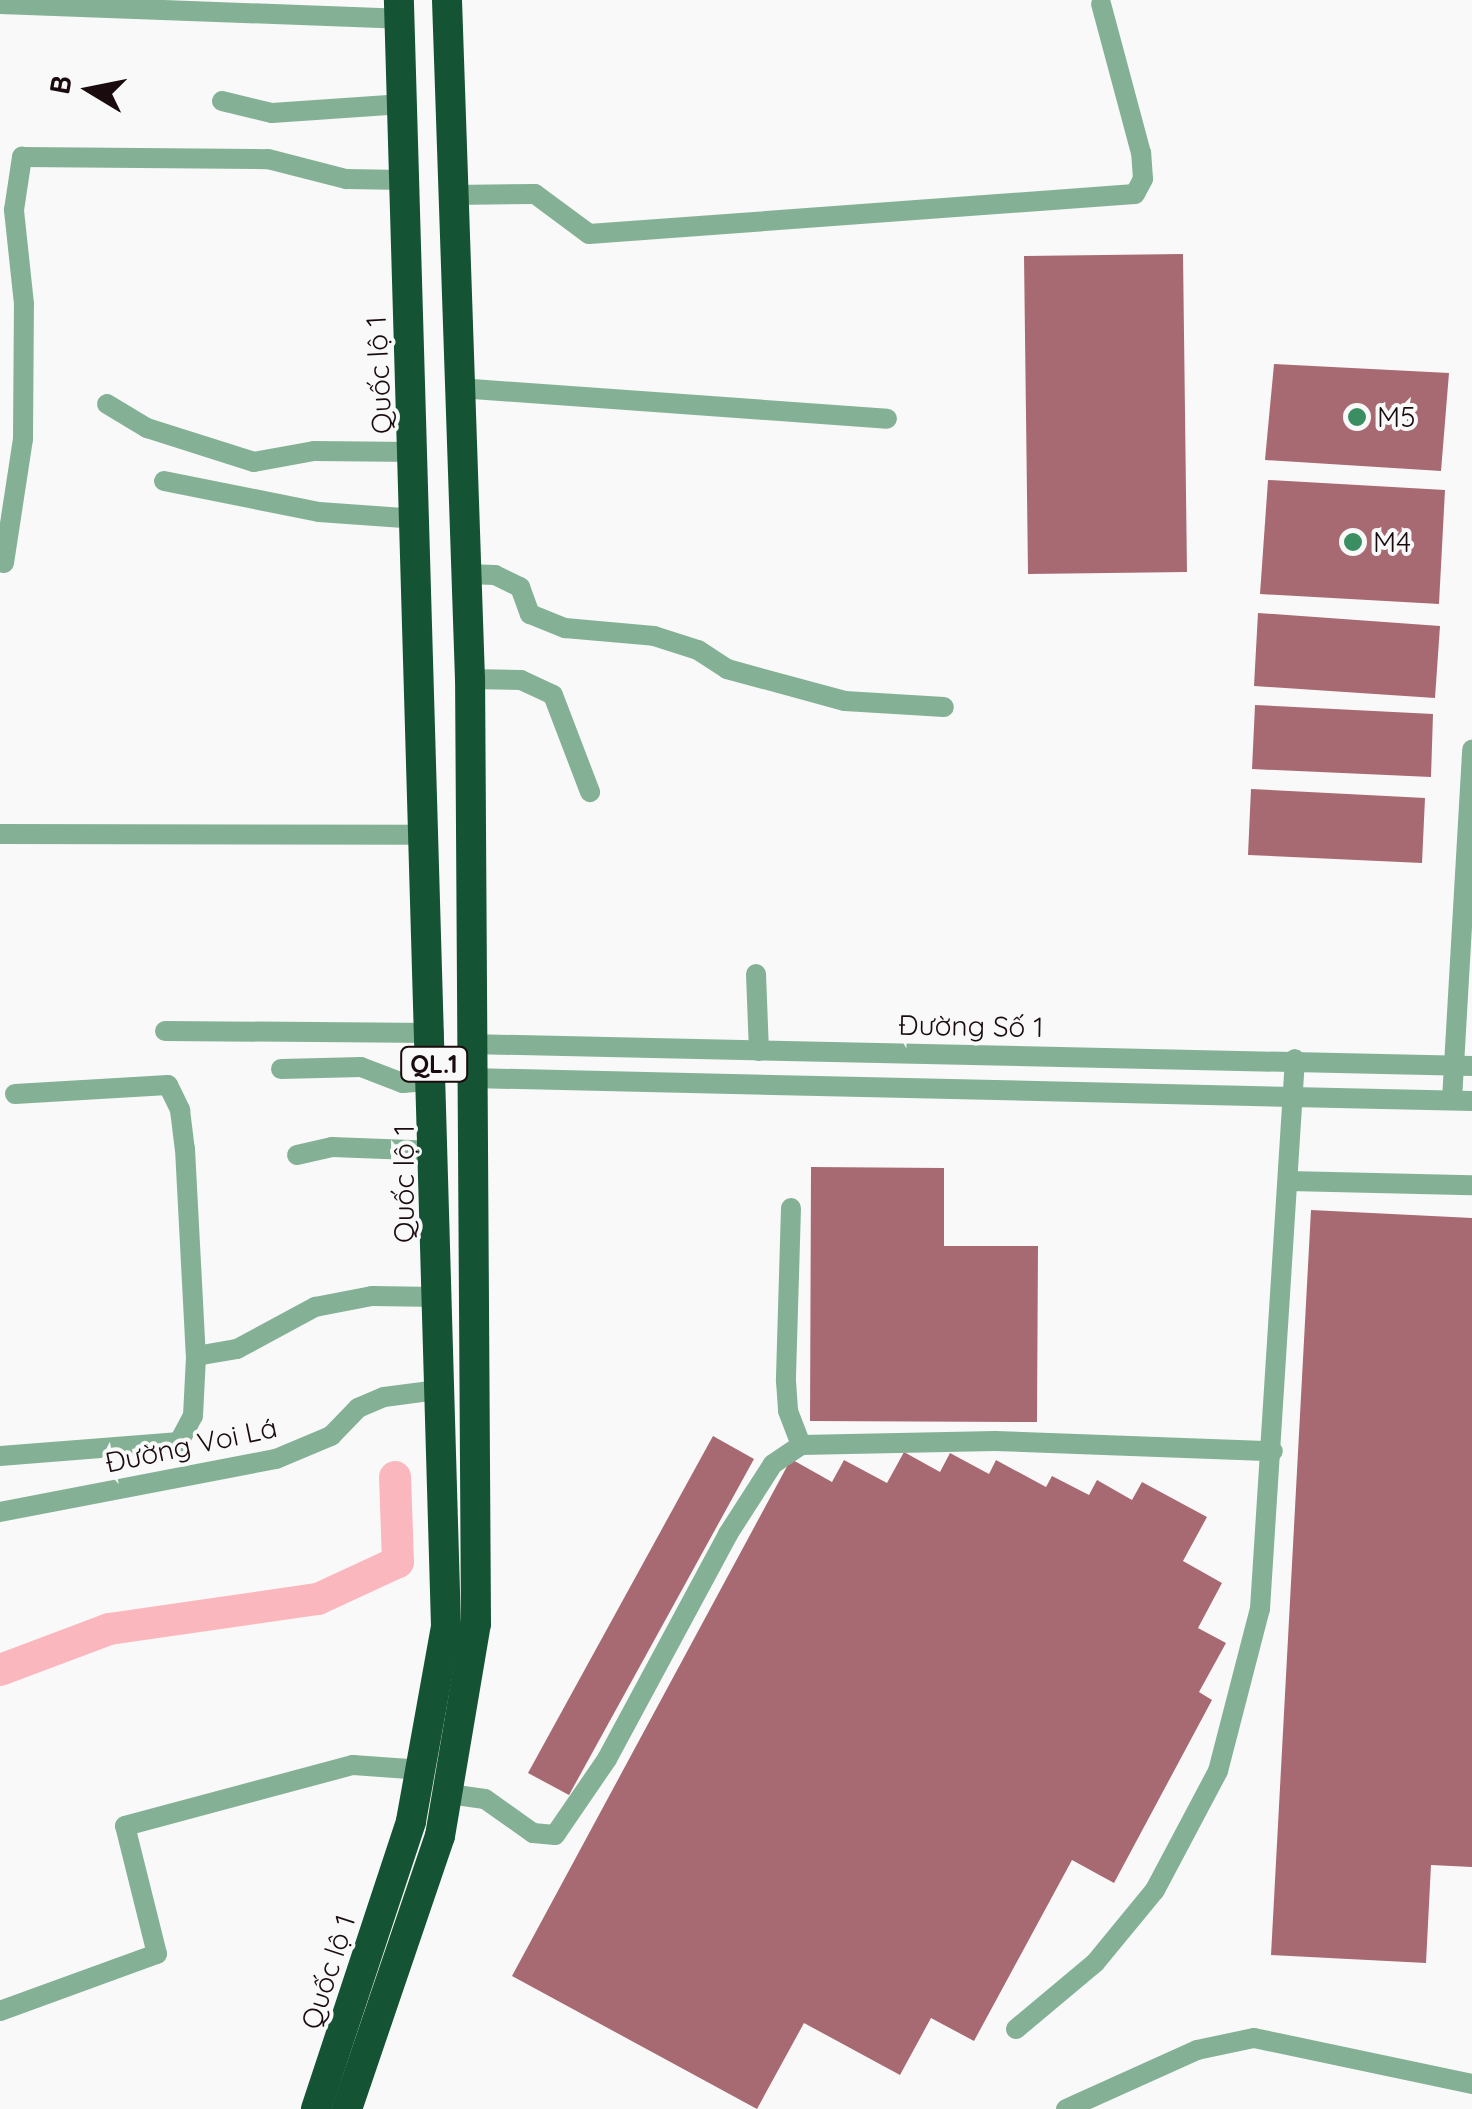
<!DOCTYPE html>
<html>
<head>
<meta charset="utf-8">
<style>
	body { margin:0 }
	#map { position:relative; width:1472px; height:2109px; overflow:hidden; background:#f9f9f9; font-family:Quicksand,sans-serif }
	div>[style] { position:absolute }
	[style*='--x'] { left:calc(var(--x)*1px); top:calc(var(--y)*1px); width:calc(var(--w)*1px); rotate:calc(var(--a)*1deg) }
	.river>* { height:32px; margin:-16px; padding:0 16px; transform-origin:16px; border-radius:16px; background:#fbb7be }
	.building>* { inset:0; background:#a86a72 }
	.minor>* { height:20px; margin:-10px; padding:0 10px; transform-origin:10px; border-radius:10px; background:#84b195 }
	.highway>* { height:30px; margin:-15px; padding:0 15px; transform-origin:15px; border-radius:15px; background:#145434 }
	.dots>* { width:28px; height:28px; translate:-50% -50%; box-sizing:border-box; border:5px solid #f9f9f9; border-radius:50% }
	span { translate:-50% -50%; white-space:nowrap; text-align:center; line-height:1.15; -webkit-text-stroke:8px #f9f9f9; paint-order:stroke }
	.shield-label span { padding:2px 8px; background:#f9f9f9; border:2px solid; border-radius:8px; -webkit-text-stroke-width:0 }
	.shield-label { font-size:25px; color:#1a0c0e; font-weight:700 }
	.street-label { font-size:28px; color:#1a0c0e }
	.poi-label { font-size:28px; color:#1a0c0e }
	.left { translate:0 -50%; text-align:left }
	.north { position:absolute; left:40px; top:40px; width:100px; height:100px; -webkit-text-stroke:8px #f9f9f9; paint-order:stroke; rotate:280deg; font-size:28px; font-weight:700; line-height:40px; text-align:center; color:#1a0c0e }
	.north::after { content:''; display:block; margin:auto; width:35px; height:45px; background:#1a0c0e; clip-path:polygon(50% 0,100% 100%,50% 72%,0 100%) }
</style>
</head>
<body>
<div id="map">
	<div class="river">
		<div style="--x:0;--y:1670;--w:116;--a:-20.6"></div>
		<div style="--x:109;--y:1629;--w:211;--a:-8.2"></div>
		<div style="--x:318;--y:1599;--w:88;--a:-24.8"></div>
		<div style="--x:398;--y:1562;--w:85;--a:-92"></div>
	</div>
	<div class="building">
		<div style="clip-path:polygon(1183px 254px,1187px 572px,1028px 574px,1024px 256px)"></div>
		<div style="clip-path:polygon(1274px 364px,1449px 373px,1441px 471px,1265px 460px)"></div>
		<div style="clip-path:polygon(1268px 480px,1445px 490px,1439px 604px,1260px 594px)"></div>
		<div style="clip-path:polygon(1258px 613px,1440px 626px,1435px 698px,1254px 686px)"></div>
		<div style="clip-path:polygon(1255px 705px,1433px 714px,1431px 777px,1252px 769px)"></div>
		<div style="clip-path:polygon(1251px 789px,1425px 798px,1422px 863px,1248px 855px)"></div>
		<div style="clip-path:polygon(811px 1167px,944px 1168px,944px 1246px,1038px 1246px,1037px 1422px,810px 1421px)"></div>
		<div style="clip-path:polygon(1311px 1210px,1472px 1218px,1472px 1867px,1431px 1865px,1426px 1963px,1271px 1955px)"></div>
		<div style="clip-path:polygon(713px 1436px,754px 1459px,569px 1795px,528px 1773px)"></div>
		<div style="clip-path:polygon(904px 1452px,940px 1472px,950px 1453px,989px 1474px,996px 1460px,1046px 1487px,1052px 1476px,1089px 1495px,1097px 1480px,1132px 1500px,1142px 1482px,1207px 1517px,1183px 1561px,1222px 1583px,1198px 1628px,1226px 1643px,1199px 1692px,1212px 1700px,1114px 1883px,1072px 1860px,974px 2041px,931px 2018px,900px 2075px,804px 2023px,757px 2109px,512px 1976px,791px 1459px,832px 1482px,844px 1460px,887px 1483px)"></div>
	</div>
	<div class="minor">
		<div style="--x:0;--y:4;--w:400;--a:2.1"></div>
		<div style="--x:222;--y:101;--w:51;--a:13.5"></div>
		<div style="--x:272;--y:113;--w:131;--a:-3.9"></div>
		<div style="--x:452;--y:195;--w:83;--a:-0.7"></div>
		<div style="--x:535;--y:194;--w:67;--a:36.5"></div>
		<div style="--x:589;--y:234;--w:547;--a:-4.19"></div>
		<div style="--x:1135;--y:194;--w:17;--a:-62"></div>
		<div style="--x:1143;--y:179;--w:26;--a:-94"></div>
		<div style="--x:1141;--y:153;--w:154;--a:-105"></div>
		<div style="--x:459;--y:388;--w:429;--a:4.1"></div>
		<div style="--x:107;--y:404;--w:47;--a:31"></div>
		<div style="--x:147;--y:428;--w:112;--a:17.6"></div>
		<div style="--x:254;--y:462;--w:61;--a:-10.4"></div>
		<div style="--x:314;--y:451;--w:101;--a:0.6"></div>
		<div style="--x:164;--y:481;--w:158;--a:11.3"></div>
		<div style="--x:319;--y:512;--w:99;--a:4"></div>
		<div style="--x:4;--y:563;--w:125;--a:-81.3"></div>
		<div style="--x:23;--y:439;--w:135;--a:-89.6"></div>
		<div style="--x:24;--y:304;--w:95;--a:-96.1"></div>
		<div style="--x:14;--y:210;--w:54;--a:-81.4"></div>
		<div style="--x:22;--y:157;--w:246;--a:0.5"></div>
		<div style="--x:268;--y:159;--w:81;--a:14.4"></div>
		<div style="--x:346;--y:179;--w:57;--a:1"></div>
		<div style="--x:466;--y:574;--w:29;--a:2"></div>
		<div style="--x:495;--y:575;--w:28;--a:26"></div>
		<div style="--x:520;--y:587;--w:29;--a:70"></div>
		<div style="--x:530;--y:614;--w:38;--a:22"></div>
		<div style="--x:565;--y:628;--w:89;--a:5.1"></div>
		<div style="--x:654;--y:636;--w:46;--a:17.7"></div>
		<div style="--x:698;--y:650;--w:35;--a:33"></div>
		<div style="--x:727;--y:669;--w:122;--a:15.2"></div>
		<div style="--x:845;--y:701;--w:99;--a:3.5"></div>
		<div style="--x:470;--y:679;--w:51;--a:1.1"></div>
		<div style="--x:521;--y:680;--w:35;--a:25"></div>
		<div style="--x:553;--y:695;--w:104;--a:69.1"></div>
		<div style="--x:0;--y:834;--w:428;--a:0.1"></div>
		<div style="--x:756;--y:974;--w:77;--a:87.8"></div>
		<div style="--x:165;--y:1031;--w:269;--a:0.4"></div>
		<div style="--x:469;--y:1044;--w:1003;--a:1.26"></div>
		<div style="--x:281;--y:1069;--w:80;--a:-1.4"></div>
		<div style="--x:361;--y:1067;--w:45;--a:20.9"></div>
		<div style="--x:403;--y:1083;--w:32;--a:-5"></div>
		<div style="--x:471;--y:1078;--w:1001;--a:1.32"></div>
		<div style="--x:15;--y:1094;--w:153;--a:-3.4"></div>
		<div style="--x:168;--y:1085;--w:28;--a:64"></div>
		<div style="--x:180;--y:1110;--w:39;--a:83"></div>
		<div style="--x:185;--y:1149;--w:207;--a:87"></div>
		<div style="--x:1452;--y:1100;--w:351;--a:-86.7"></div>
		<div style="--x:297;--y:1155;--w:36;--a:-13"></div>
		<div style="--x:332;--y:1147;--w:105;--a:2.2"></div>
		<div style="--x:1289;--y:1181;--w:183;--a:1.3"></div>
		<div style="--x:791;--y:1208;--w:173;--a:91.7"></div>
		<div style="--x:786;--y:1381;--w:30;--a:86"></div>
		<div style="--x:788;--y:1411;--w:36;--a:69"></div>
		<div style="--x:0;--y:1456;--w:180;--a:-4.5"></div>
		<div style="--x:179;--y:1442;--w:30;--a:-62"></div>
		<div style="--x:193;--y:1416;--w:60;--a:-87.1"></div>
		<div style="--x:196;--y:1356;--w:42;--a:-9.7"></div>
		<div style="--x:237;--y:1349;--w:89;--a:-28.3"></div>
		<div style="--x:315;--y:1307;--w:58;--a:-10.9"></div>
		<div style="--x:372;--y:1296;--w:65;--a:0.9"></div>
		<div style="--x:0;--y:1512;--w:281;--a:-10.9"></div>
		<div style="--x:276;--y:1459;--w:60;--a:-22.7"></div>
		<div style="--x:331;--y:1436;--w:39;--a:-46"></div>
		<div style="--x:358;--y:1408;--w:28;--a:-23"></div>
		<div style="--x:384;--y:1397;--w:53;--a:-7.5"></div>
		<div style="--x:449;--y:1794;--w:36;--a:8"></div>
		<div style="--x:485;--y:1799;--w:59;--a:35.3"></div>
		<div style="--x:533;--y:1833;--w:22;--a:5"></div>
		<div style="--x:555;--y:1835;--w:92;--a:-55.6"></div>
		<div style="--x:607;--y:1759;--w:255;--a:-61.7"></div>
		<div style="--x:728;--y:1534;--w:83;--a:-57.3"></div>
		<div style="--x:773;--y:1464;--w:34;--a:-34"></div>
		<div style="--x:801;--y:1445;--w:194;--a:-1.2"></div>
		<div style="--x:995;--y:1441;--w:278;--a:2.1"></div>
		<div style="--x:0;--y:2011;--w:167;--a:-20"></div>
		<div style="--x:157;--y:1954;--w:132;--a:-104"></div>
		<div style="--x:125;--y:1826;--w:236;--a:-15"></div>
		<div style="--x:353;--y:1765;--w:70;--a:4.1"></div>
		<div style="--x:1016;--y:2029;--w:103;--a:-39.9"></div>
		<div style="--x:1095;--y:1963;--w:94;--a:-50.6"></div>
		<div style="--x:1155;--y:1890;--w:135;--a:-62.1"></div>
		<div style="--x:1218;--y:1771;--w:167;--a:-75.5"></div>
		<div style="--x:1260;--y:1609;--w:551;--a:-86.36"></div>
		<div style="--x:1066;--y:2109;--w:144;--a:-24.2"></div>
		<div style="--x:1197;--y:2050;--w:58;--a:-11.9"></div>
		<div style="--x:1254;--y:2038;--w:223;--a:11.9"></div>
	</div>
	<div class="highway">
		<div style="--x:316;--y:2109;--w:303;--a:-71.7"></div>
		<div style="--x:411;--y:1821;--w:198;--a:-79.8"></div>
		<div style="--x:446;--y:1626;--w:1627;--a:-91.66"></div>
		<div style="--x:347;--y:2109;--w:288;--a:-71.2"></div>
		<div style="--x:440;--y:1836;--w:215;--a:-80.4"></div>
		<div style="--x:476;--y:1624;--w:945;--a:-90.36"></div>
		<div style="--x:470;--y:679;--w:679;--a:-91.94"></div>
	</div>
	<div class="dots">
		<div style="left:1357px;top:417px;background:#3a8e61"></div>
		<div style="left:1353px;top:542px;background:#3a8e61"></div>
	</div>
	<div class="shield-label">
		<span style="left:434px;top:1064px">QL.1</span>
	</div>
	<div class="street-label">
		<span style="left:379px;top:375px;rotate:-93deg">Quốc lộ 1</span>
		<span style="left:971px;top:1026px;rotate:1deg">Đường Số 1</span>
		<span style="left:404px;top:1184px;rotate:-90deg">Quốc lộ 1</span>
		<span style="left:191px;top:1445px;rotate:-12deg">Đường Voi Lá</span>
		<span style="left:328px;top:1972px;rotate:-72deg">Quốc lộ 1</span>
	</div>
	<div class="poi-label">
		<span class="left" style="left:1377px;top:417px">M5</span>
		<span class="left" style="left:1373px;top:542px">M4</span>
	</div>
	<div class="north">B</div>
</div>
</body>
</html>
